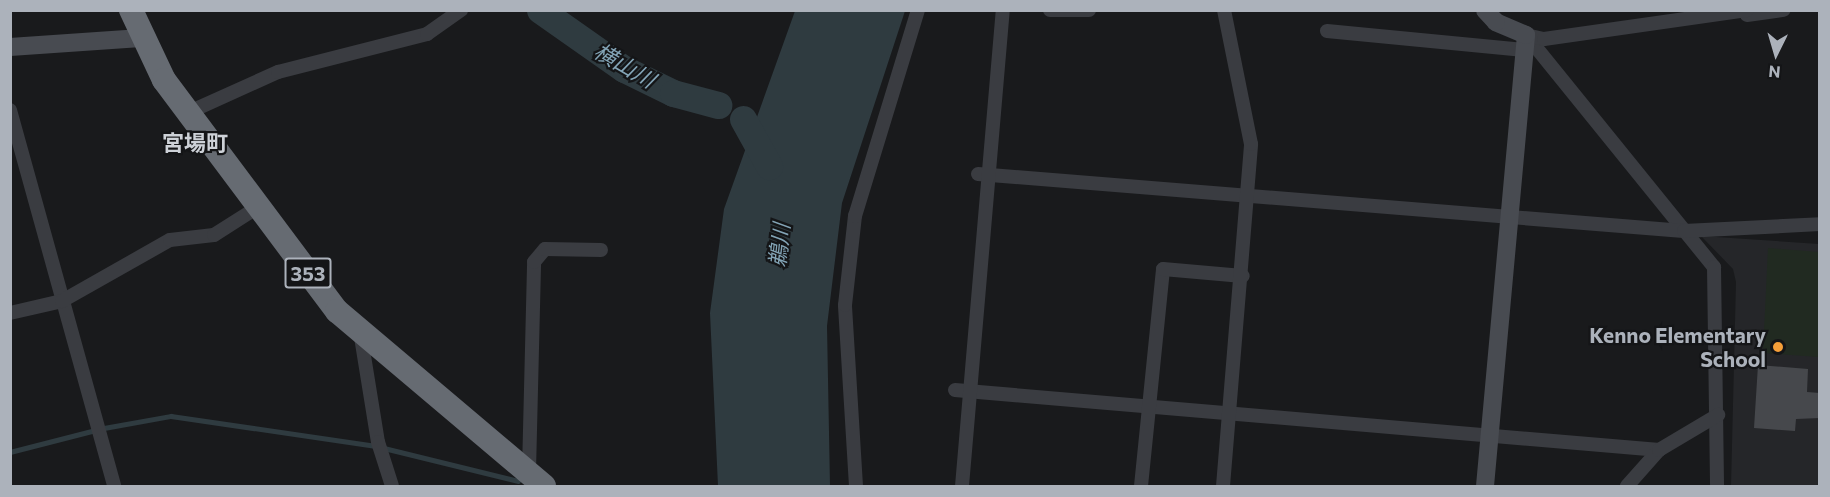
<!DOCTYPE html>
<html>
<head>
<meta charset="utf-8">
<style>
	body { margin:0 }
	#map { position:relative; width:1830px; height:497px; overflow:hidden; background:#191a1c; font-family:Commissioner,"Noto Sans JP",sans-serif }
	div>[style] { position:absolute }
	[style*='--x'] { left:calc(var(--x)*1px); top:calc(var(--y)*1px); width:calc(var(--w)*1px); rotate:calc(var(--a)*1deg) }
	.built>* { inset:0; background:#252629 }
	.green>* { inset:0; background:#212a21 }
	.water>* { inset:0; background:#2f3b40 }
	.stream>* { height:4.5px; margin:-2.25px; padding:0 2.25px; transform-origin:2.25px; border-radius:2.25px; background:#2f3b40 }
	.river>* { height:27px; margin:-13.5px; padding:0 13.5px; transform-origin:13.5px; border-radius:13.5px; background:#2f3b40 }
	.building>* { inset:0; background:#46484c }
	.street>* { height:14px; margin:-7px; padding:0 7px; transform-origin:7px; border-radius:7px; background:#3a3c41 }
	.secondary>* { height:18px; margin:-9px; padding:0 9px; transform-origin:9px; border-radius:9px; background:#484b51 }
	.highway>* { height:24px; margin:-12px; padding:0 12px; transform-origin:12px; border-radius:12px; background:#666b72 }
	.dots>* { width:16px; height:16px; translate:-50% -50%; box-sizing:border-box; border:3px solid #141517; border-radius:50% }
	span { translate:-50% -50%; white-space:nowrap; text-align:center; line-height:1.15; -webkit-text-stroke:4.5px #141517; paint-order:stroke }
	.shield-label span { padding:2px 4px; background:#141517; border:2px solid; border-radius:4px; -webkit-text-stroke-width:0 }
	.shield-label { font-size:20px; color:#acb2bb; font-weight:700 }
	.poi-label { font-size:21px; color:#acb2bb; font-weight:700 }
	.right { translate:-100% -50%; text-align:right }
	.water-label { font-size:22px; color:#83a4b6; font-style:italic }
	.neighbourhood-label { font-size:22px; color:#cdd1d7; font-weight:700 }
	.frame { position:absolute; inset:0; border:12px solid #acb2bb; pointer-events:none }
	.north { position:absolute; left:1746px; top:24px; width:60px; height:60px; -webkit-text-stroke:4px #141517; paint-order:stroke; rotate:185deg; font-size:16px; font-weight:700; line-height:24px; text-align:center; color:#acb2bb }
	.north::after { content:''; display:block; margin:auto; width:21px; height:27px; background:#acb2bb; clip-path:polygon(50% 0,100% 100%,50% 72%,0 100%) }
</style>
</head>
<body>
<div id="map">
	<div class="built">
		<div style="clip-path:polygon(1701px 236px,1819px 244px,1819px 486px,1731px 486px,1736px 282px,1733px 269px)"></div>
	</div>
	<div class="green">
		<div style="clip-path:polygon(1768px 248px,1819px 252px,1819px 382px,1818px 357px,1763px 353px)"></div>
	</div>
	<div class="water">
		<div style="clip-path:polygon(795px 11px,905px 11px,842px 203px,827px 326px,830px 486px,718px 486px,710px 313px,724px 209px)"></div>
	</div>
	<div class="stream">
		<div style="--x:104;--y:428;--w:68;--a:-10.2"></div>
		<div style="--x:171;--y:416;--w:207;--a:8.3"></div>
		<div style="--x:384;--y:448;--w:138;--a:13.8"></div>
		<div style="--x:10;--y:452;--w:85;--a:-14.4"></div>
	</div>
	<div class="river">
		<div style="--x:540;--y:10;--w:103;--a:35.1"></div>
		<div style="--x:624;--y:69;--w:55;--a:26.1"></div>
		<div style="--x:673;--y:93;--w:47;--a:14.9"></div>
		<div style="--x:743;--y:119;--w:54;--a:61"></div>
	</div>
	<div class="building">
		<div style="clip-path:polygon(1758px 365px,1808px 369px,1807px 392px,1820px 393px,1820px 418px,1796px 419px,1795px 431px,1754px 428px)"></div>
	</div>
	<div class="street">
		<div style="--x:1050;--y:10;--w:39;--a:0"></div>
		<div style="--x:1747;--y:15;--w:37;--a:-8"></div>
		<div style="--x:1327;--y:31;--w:198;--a:5.5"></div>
		<div style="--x:1526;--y:35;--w:299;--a:51"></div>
		<div style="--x:1714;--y:267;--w:219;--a:89.2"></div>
		<div style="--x:1526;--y:35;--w:18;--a:13"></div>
		<div style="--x:1544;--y:39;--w:205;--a:-8.1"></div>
		<div style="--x:10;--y:110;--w:390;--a:74.5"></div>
		<div style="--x:187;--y:113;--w:100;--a:-24.3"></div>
		<div style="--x:278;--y:72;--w:154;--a:-14.3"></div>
		<div style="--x:427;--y:34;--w:42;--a:-35.2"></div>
		<div style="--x:978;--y:174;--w:708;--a:4.62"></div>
		<div style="--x:1684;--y:231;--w:136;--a:-2.9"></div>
		<div style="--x:10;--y:313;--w:53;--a:-13"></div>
		<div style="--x:62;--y:301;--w:124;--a:-29.5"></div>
		<div style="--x:170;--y:240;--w:44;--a:-6.5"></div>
		<div style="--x:214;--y:235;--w:52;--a:-32.5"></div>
		<div style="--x:360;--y:331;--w:112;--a:80.8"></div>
		<div style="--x:378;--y:442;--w:46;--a:72.3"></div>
		<div style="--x:955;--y:390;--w:707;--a:4.87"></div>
		<div style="--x:529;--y:471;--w:209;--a:-88.6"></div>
		<div style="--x:534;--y:262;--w:17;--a:-50"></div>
		<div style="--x:545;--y:249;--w:56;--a:1"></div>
		<div style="--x:856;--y:486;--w:181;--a:-93.5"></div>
		<div style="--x:845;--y:305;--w:90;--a:-83.6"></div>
		<div style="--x:855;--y:216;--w:215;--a:-73"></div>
		<div style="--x:962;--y:486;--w:478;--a:-85.1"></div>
		<div style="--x:1141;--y:486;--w:218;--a:-84.2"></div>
		<div style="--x:1163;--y:269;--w:80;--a:5"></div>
		<div style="--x:1223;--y:486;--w:343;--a:-85.3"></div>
		<div style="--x:1251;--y:144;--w:137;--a:-101.4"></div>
		<div style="--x:1627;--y:486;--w:48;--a:-48.4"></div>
		<div style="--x:1659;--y:450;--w:69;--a:-30.7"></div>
	</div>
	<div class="secondary">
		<div style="--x:10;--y:47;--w:131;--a:-3.9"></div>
		<div style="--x:1485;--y:486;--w:453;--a:-84.8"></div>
		<div style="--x:1526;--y:35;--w:33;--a:-157"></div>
		<div style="--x:1496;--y:22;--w:16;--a:-133"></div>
	</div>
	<div class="highway">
		<div style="--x:131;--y:10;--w:77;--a:64.8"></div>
		<div style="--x:164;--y:80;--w:289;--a:53.2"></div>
		<div style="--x:337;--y:311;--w:271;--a:40.2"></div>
	</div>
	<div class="dots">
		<div style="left:1778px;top:347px;background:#f59f39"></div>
	</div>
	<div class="shield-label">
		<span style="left:308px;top:273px">353</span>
	</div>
	<div class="poi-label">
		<span class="right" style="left:1766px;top:347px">Kenno Elementary<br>School</span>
	</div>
	<div class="water-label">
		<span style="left:625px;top:65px;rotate:30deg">横山川</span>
		<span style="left:779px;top:245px;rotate:-84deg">鵜川</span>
	</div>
	<div class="neighbourhood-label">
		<span style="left:195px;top:143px">宮場町</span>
	</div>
	<div class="frame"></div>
	<div class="north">N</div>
</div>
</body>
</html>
